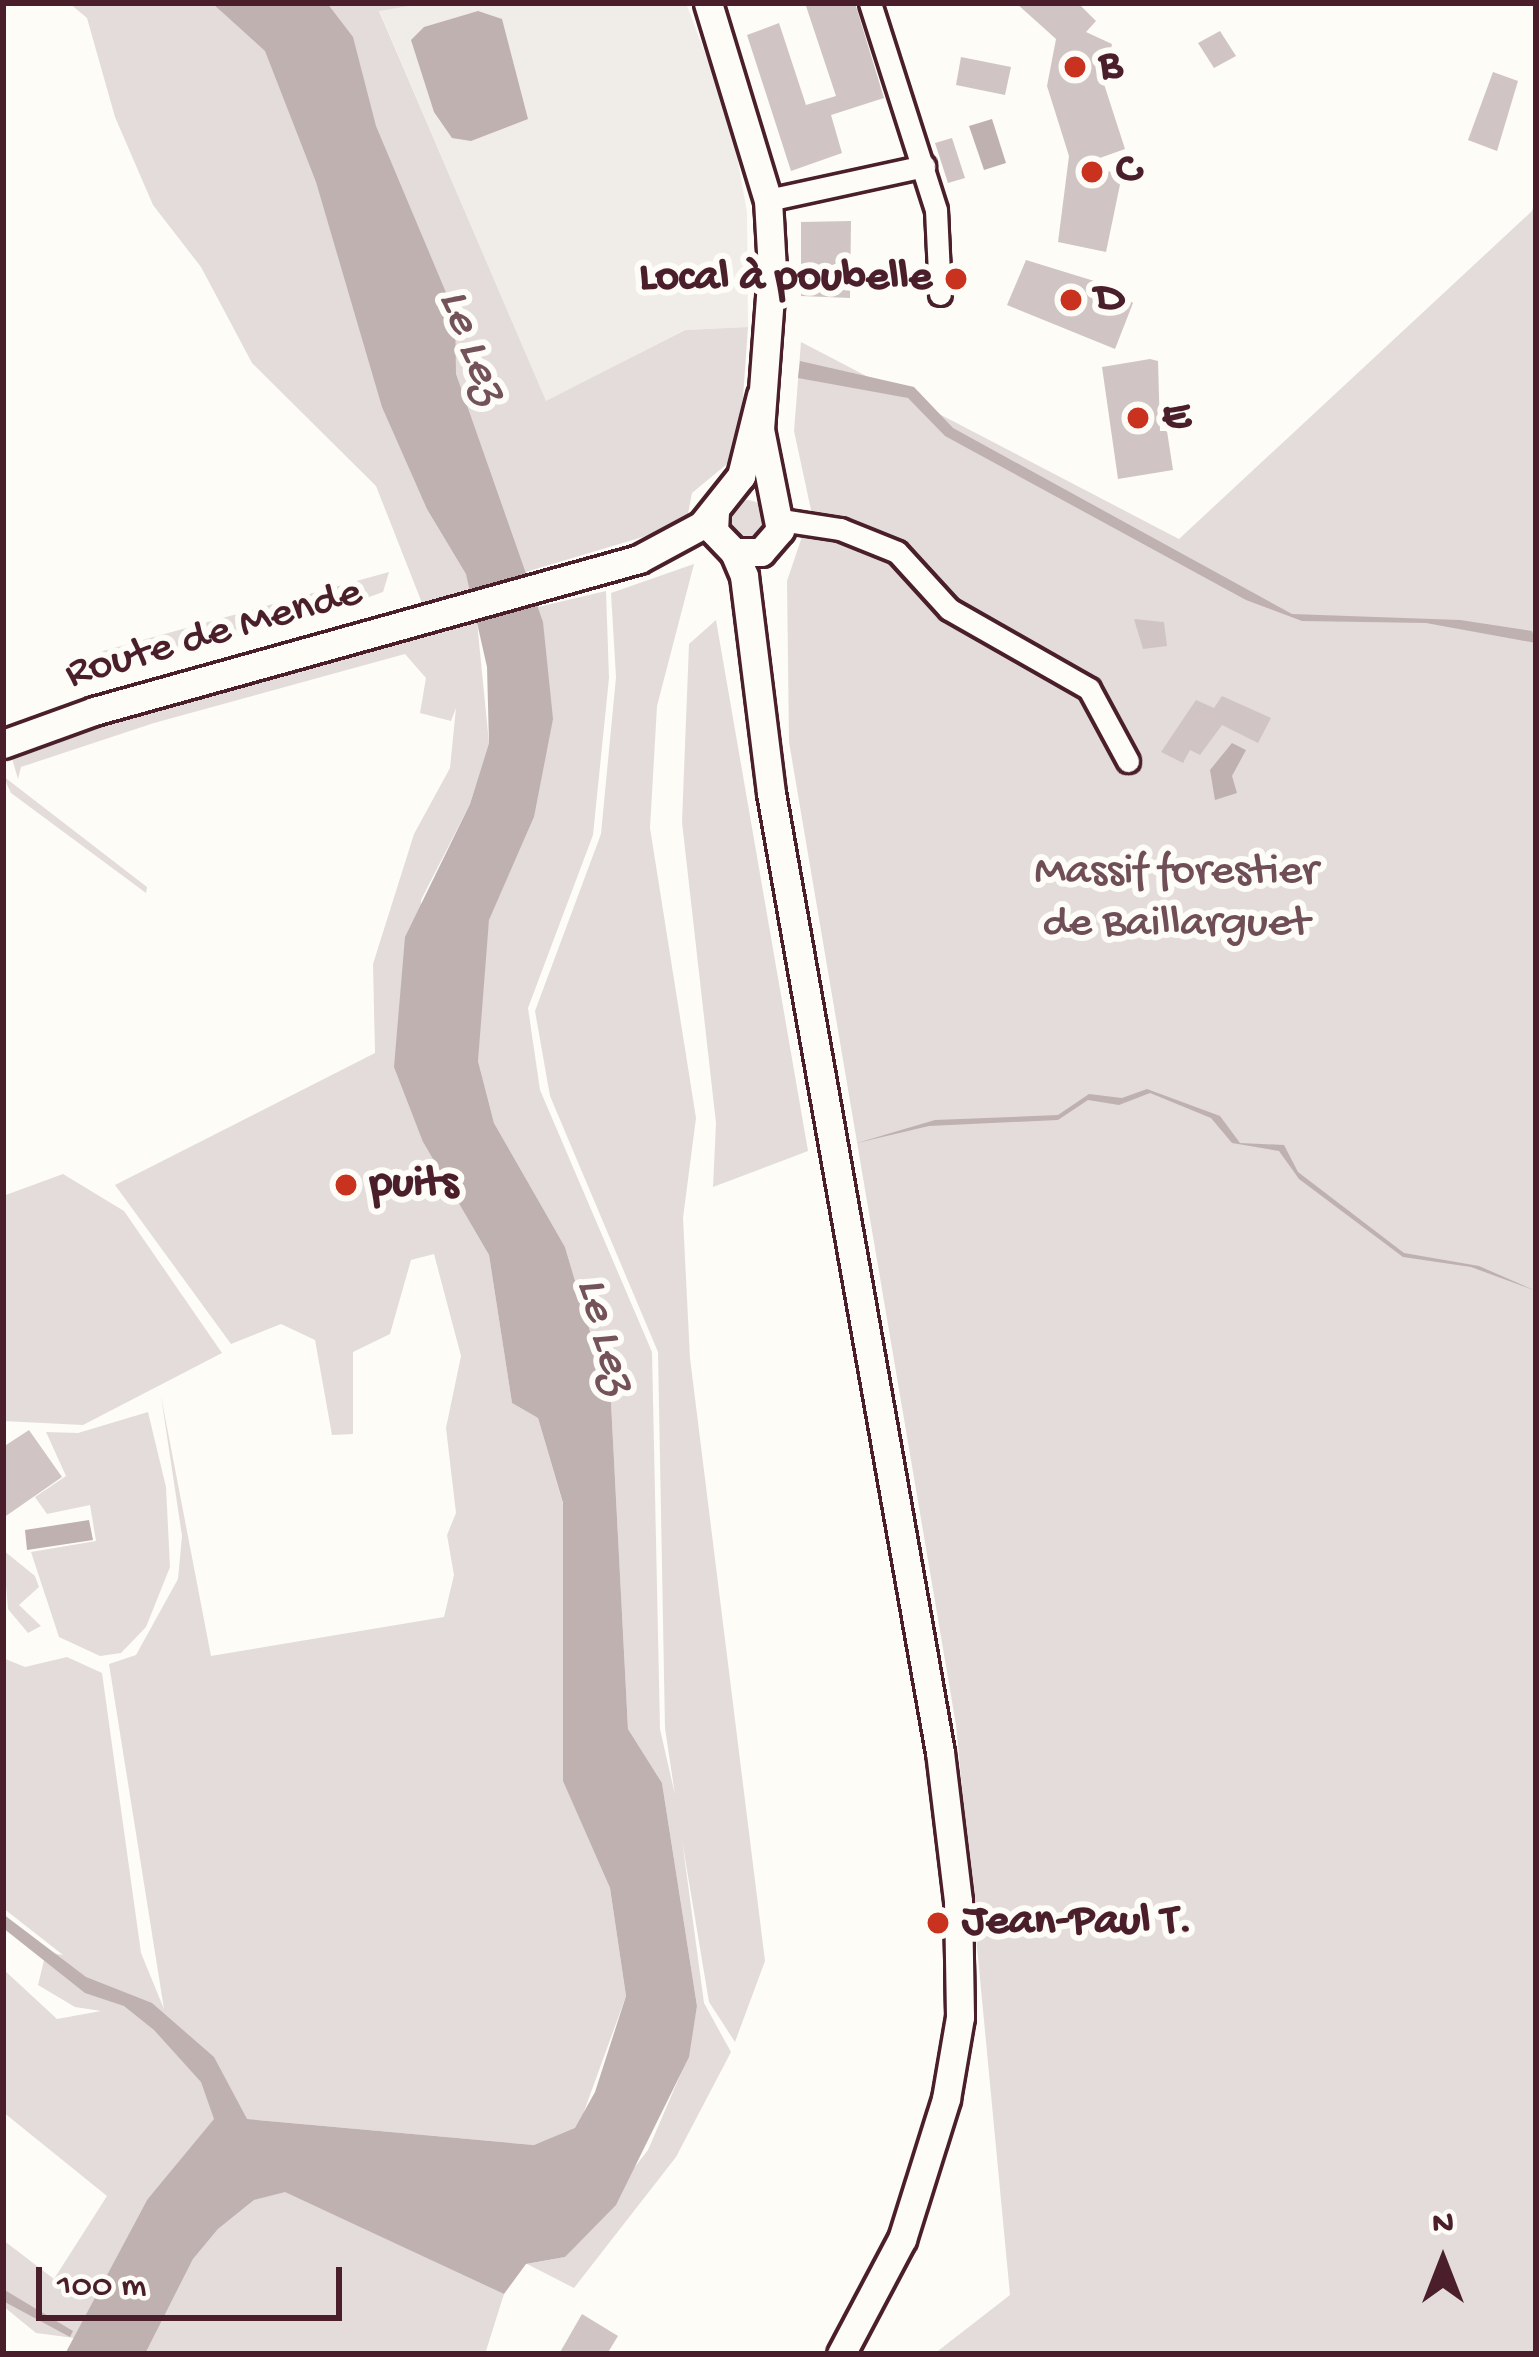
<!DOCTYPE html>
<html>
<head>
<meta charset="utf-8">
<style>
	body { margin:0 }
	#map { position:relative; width:1539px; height:2357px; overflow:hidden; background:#fdfcf7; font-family:"Gochi Hand",sans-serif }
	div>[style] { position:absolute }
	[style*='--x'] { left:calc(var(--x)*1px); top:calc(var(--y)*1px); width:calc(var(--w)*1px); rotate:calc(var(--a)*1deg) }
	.built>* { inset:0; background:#f0ece8 }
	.green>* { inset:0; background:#e3dcda }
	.round { border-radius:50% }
	.water>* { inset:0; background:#c0b1b1 }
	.building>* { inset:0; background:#d0c5c4 }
	.roads { filter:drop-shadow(3px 0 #4a1f2b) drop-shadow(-3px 0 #4a1f2b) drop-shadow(0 3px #4a1f2b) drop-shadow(0 -3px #4a1f2b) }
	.street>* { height:21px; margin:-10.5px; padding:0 10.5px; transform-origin:10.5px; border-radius:10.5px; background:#fdfcf7 }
	.secondary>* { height:27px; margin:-13.5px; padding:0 13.5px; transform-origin:13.5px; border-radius:13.5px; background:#fdfcf7 }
	.dots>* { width:33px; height:33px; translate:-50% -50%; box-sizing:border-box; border:6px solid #fdfcf7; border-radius:50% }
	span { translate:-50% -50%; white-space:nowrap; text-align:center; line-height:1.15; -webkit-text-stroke:12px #fdfcf7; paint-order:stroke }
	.poi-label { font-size:45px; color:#4a1f2b; font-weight:700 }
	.left { translate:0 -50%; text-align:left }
	.right { translate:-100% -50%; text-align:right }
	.street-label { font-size:45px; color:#4a1f2b }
	.park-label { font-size:45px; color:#704e57 }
	.water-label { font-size:48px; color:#73525a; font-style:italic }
	.frame { position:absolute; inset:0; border:6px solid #4a1f2b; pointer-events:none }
	.north { position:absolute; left:1383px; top:2201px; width:120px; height:120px; -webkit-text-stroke:9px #fdfcf7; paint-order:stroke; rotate:0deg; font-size:33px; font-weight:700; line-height:48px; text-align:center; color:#4a1f2b }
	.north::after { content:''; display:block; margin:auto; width:42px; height:54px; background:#4a1f2b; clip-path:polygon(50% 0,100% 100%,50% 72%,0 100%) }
	.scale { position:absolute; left:36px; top:2267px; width:306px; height:54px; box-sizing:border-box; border:6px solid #4a1f2b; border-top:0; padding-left:15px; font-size:36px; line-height:42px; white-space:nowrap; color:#4a1f2b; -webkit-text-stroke:9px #fdfcf7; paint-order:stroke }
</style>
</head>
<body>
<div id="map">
	<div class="built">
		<div style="clip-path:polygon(426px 3px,686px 3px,730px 119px,747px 212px,748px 327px,684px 330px,546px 402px,379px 10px)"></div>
	</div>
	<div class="green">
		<div style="clip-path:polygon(69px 3px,426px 3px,379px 11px,546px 401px,685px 330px,748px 327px,739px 454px,692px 493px,686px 524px,422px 603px,376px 486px,252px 363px,201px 267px,153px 205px,115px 117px,87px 18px)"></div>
		<div style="clip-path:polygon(1536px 197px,1536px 2354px,934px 2354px,1010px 2295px,956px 1725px,789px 742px,787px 581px,811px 510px,794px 431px,801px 342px,1179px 539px,1532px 211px)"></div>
		<div class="round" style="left:727px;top:500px;width:40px;height:40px"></div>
		<div style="clip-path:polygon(694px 564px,657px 706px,650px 828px,696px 1118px,683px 1218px,690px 1358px,765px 1961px,735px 2042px,709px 2002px,682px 1840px,704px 2003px,731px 2052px,676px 2157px,574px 2288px,527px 2264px,565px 2257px,648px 2150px,688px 2057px,697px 2006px,662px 1783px,628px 1729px,611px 1402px,565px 1247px,494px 1123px,478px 1061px,479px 993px,489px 919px,534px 817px,538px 607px,606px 591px,609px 678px,593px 835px,528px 1008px,540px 1090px,652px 1352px,660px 1729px,675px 1795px,665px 1728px,658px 1352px,550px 1096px,535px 1011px,601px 834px,616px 677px,611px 593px)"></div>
		<div style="clip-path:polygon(389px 572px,383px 592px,317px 616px,67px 677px,60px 671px,103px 651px)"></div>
		<div style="clip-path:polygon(716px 620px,808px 1151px,713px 1187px,716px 1123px,682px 822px,689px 644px)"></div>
		<div style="clip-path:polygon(477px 622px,489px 743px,470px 804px,421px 900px,423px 1142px,489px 1255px,512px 1403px,538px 1418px,563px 1504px,563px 1780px,610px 1888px,626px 1996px,578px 2128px,534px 2145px,246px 2119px,147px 2200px,74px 2338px,36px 2333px,3px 2306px,3px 2240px,54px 2279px,107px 2196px,3px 2112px,3px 1969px,57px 2019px,101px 2011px,75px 2007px,38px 1985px,46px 1952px,63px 1955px,3px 1908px,3px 1658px,25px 1667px,67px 1657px,102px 1673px,141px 1953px,164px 2009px,109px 1664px,136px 1655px,178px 1579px,182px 1536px,161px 1396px,211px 1656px,444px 1617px,454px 1575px,447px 1535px,456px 1513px,446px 1428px,461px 1356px,434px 1254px,411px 1260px,390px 1334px,353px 1352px,353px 1434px,332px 1435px,315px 1340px,281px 1324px,231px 1344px,115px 1185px,375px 1053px,373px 964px,414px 834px,450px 768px,456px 708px,451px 721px,420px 713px,426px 678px,405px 654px,154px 723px,21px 767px,18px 779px,11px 755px,111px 718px)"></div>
		<div style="clip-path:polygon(3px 776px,147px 887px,146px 893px,11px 793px)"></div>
		<div style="clip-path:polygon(63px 1174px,124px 1211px,222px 1353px,83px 1425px,3px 1421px,3px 1196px)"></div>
		<div style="clip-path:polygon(148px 1412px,166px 1487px,170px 1567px,146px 1627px,121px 1653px,100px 1656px,59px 1637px,31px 1552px,96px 1541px,90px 1505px,47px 1514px,35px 1497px,66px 1476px,46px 1432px,78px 1433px)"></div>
		<div style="clip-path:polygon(3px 1550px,35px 1576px,39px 1587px,19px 1605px,41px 1626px,28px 1633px,8px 1609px)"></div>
		<div style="clip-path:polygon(285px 2191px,504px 2294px,485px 2354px,145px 2354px,193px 2259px,218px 2229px,254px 2200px)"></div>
	</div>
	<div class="water">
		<div style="clip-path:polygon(212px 3px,327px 3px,353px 37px,376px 126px,455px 314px,456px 374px,543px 622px,553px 719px,534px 817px,489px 920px,478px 1061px,494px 1123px,565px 1247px,611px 1402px,628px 1729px,662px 1783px,697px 2006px,689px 2057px,616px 2205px,565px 2257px,526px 2264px,504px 2294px,285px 2192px,254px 2200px,218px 2229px,193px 2259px,145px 2354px,65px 2354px,147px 2200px,214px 2119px,201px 2082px,154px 2030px,124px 2006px,85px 1993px,3px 1928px,3px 1914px,86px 1977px,152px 2003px,214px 2057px,247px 2119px,534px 2145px,575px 2128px,595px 2092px,626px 1996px,610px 1888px,563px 1781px,563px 1503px,538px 1418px,512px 1403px,489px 1255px,423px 1142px,394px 1067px,405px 937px,470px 804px,489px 743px,487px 667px,466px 574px,427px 509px,382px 407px,316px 182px,265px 51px)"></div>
		<div style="clip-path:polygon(478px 11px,502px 19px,528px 119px,471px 141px,452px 138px,434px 112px,411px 40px,424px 27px)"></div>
		<div style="clip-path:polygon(992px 119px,1006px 163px,984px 170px,969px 126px)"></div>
		<div style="clip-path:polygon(800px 361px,914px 387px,953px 428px,1292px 614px,1460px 620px,1532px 631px,1536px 643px,1426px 623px,1302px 621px,1246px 600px,945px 436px,908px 398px,798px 378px)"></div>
		<div style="clip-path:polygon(1232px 743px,1246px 750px,1232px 776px,1237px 793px,1215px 800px,1210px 770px)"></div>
		<div style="clip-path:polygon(1147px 1089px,1220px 1116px,1240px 1143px,1284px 1145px,1298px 1172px,1404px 1253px,1479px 1266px,1536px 1291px,1471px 1267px,1403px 1257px,1299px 1179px,1279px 1151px,1232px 1143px,1211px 1118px,1150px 1093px,1119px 1105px,1088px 1100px,1058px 1120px,929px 1126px,857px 1143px,935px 1120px,1058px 1115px,1089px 1094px,1122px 1098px)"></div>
		<div style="clip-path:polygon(89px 1520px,93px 1540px,27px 1550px,25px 1530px)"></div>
		<div style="clip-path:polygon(3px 2289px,73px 2331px,70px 2337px,3px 2301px)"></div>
	</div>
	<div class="building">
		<div style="clip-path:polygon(805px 3px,855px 3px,884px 98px,831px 115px,842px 153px,791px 171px,747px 35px,779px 23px,806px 105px,836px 96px)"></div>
		<div style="clip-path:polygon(1016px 3px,1078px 3px,1096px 21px,1086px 32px,1112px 44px,1104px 84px,1125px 149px,1083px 164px,1122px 175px,1106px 252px,1058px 242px,1069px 156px,1047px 86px,1056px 39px)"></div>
		<div style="clip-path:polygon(1220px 31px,1236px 56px,1214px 68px,1198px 43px)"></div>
		<div style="clip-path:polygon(961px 57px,1011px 67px,1005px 95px,956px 85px)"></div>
		<div style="clip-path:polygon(1493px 72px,1518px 81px,1497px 151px,1468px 140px)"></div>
		<div style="clip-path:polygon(952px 138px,965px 178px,948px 183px,935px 143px)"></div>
		<div style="clip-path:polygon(851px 221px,850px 298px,801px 296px,801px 222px)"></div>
		<div style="clip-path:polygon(1026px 260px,1104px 284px,1133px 303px,1115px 349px,1007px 305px)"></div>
		<div style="clip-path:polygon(1150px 359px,1158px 361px,1160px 431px,1167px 431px,1173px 470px,1118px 479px,1102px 367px)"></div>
		<div style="clip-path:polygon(1134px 619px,1164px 622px,1167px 646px,1143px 649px)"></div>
		<div style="clip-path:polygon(1222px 696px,1271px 718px,1258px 743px,1222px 725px,1200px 755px,1190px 750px,1183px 763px,1161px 752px,1196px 700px,1214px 708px)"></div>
		<div style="clip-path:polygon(348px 1173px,356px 1188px,342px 1197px,333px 1183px)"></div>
		<div style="clip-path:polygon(29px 1430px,62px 1477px,3px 1518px,3px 1447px)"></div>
		<div style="clip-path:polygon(582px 2314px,618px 2336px,607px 2354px,559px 2354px)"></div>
	</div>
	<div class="roads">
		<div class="street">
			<div style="--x:870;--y:3;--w:217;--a:72.3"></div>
			<div style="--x:936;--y:210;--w:84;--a:87.3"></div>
			<div style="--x:768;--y:200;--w:160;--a:-12.3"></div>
			<div style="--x:781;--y:520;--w:60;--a:8.7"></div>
			<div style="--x:840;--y:529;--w:61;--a:22"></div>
			<div style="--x:897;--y:552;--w:77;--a:47.6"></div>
			<div style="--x:949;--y:609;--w:161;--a:29.7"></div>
			<div style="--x:1089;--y:689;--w:82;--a:61.6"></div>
		</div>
		<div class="secondary">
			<div style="--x:708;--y:3;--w:206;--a:73.1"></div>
			<div style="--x:768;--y:200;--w:70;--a:86.7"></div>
			<div style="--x:772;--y:270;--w:159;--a:94.3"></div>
			<div style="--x:760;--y:429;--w:103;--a:78.8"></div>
			<div style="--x:780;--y:530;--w:29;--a:131"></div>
			<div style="--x:761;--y:552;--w:27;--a:180"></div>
			<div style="--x:734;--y:552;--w:29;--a:-134"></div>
			<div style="--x:714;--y:531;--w:21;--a:-87"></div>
			<div style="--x:734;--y:552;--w:26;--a:67"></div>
			<div style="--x:744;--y:576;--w:219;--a:82.9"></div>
			<div style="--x:771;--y:793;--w:974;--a:80.01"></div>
			<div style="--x:940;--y:1752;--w:150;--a:83.1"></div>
			<div style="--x:958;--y:1901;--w:116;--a:89"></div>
			<div style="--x:960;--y:2017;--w:83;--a:99.7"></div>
			<div style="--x:946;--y:2099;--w:147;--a:107.4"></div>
			<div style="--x:902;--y:2239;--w:130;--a:117.9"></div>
			<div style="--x:3;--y:744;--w:97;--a:-19.9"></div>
			<div style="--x:94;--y:711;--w:566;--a:-15.58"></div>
			<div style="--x:639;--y:559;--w:72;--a:-28.4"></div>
			<div style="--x:702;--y:525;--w:63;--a:-51.5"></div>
			<div style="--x:741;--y:476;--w:83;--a:-76.1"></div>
		</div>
	</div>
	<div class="dots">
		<div style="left:1075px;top:67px;background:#c8321e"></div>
		<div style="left:1092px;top:172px;background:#c8321e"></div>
		<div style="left:956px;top:279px;background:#c8321e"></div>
		<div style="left:1071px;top:300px;background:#c8321e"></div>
		<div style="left:1138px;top:418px;background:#c8321e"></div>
		<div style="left:346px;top:1185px;background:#c8321e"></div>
		<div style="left:938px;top:1923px;background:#c8321e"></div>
	</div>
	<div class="poi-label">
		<span class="left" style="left:1099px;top:67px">B</span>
		<span class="left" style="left:1116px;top:172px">C</span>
		<span class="right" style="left:932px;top:279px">Local à poubelle</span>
		<span class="left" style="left:1095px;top:300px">D</span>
		<span class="left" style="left:1162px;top:418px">E</span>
		<span class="left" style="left:370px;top:1185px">puits</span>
		<span class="left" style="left:962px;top:1923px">Jean-Paul T.</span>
	</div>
	<div class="street-label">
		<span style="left:214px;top:635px;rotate:-16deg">Route de Mende</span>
	</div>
	<div class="park-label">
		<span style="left:1176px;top:899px">Massif forestier<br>de Baillarguet</span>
	</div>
	<div class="water-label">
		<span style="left:470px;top:347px;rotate:69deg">Le Lez</span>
		<span style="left:603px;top:1336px;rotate:75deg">Le Lez</span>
	</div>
	<div class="frame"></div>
	<div class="north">N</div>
	<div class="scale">100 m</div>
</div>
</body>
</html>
